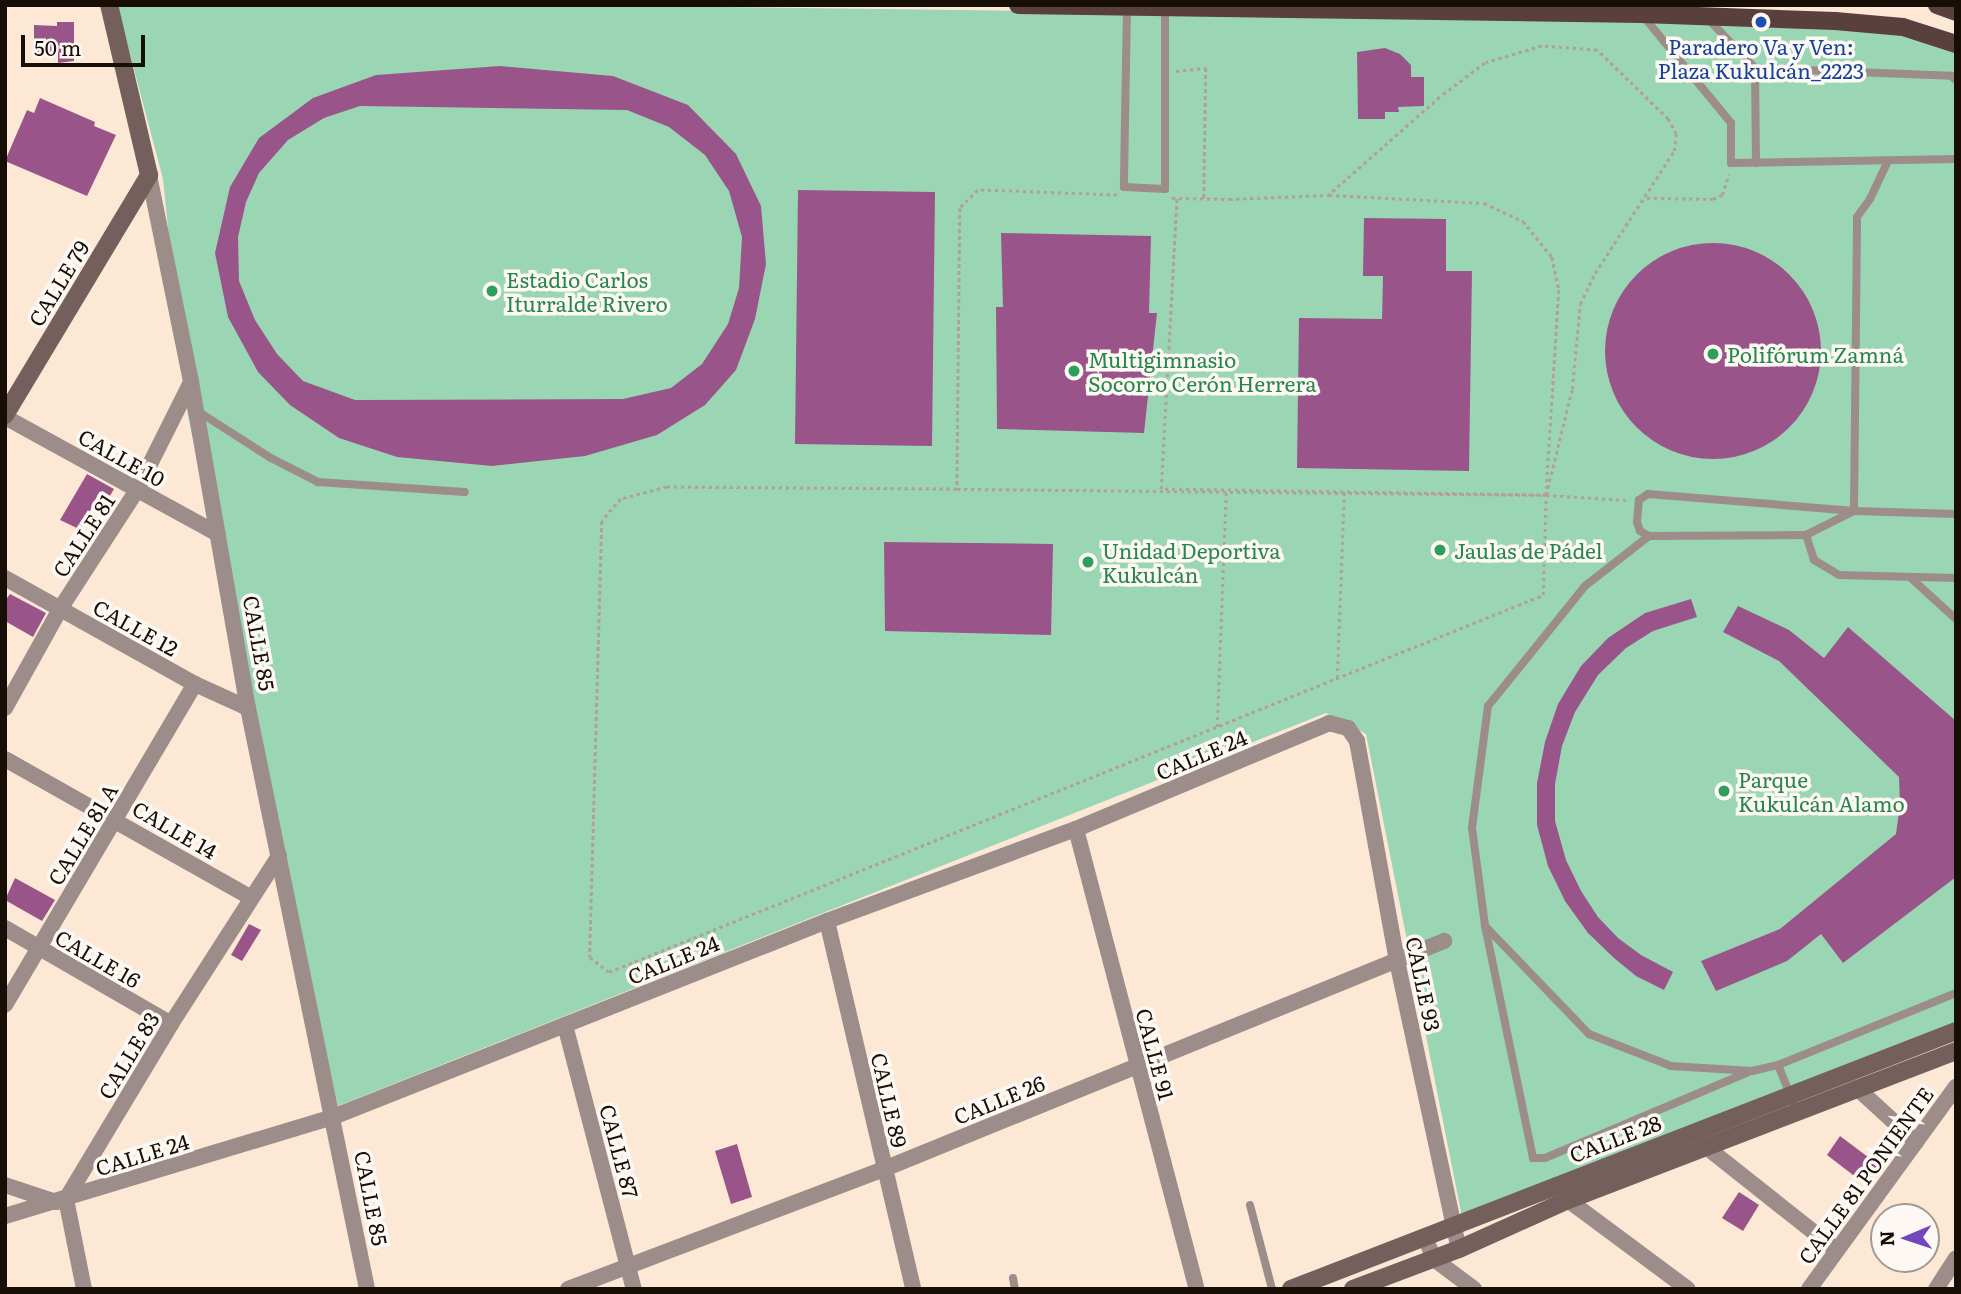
<!DOCTYPE html>
<html>
<head>
<meta charset="utf-8">
<style>
	body { margin:0 }
	#map { position:relative; width:1961px; height:1294px; overflow:hidden; background:#fce8d4; font-family:Literata,serif }
	div>[style] { position:absolute }
	[style*='--x'] { left:calc(var(--x)*1px); top:calc(var(--y)*1px); width:calc(var(--w)*1px); rotate:calc(var(--a)*1deg) }
	.green>* { inset:0; background:#9ad6b4 }
	.building>* { inset:0; background:#99558a }
	.round { border-radius:50% }
	.path>* { height:2.5px; margin-top:-1.25px; transform-origin:0; background:repeating-linear-gradient(90deg,#b2a191 0 3.5px,transparent 0 7px) }
	.lane>* { height:8px; margin:-4px; padding:0 4px; transform-origin:4px; border-radius:4px; background:#9c8c8a }
	.street>* { height:16px; margin:-8px; padding:0 8px; transform-origin:8px; border-radius:8px; background:#9c8c8a }
	.secondary>* { height:18px; margin:-9px; padding:0 9px; transform-origin:9px; border-radius:9px; background:#755f5c }
	.primary>* { height:18px; margin:-9px; padding:0 9px; transform-origin:9px; border-radius:9px; background:#593f3d }
	.dots>* { width:19px; height:19px; translate:-50% -50%; box-sizing:border-box; border:4px solid #fdf8f3; border-radius:50% }
	span { translate:-50% -50%; white-space:nowrap; text-align:center; line-height:1.15; -webkit-text-stroke:7px #fdf8f3; paint-order:stroke }
	.transit-label { font-size:21px; color:#164399 }
	.leisure-label { font-size:21px; color:#27864d }
	.left { translate:0 -50%; text-align:left }
	.street-label { font-size:21px; color:#170e06 }
	.frame { position:absolute; inset:0; border:7px solid #170e06; pointer-events:none }
	.north { position:absolute; left:1870px; top:1203px; width:70px; height:70px; box-sizing:border-box; background:#fdf8f3; border:2px solid #a19a94; border-radius:50%; rotate:268deg; font-size:19px; font-weight:700; line-height:28px; text-align:center; color:#170e06 }
	.north::after { content:''; display:block; margin:auto; width:24px; height:32px; background:#7346be; clip-path:polygon(50% 0,100% 100%,50% 72%,0 100%) }
	.scale { position:absolute; left:21px; top:35px; width:124px; height:32px; box-sizing:border-box; border:4px solid #170e06; border-top:0; padding-left:9px; font-size:21px; line-height:24px; white-space:nowrap; color:#170e06; -webkit-text-stroke:5px #fdf8f3; paint-order:stroke }
</style>
</head>
<body>
<div id="map">
	<div class="green">
		<div style="clip-path:polygon(117px 5px,554px 5px,1835px 21px,1956px 44px,1956px 1031px,1463px 1222px,1366px 734px,1326px 713px,338px 1106px,187px 411px,163px 179px)"></div>
	</div>
	<div class="building">
		<div style="clip-path:polygon(57px 22px,74px 22px,74px 61px,58px 63px,58px 52px,34px 52px,34px 25px,57px 26px)"></div>
		<div style="clip-path:polygon(1385px 48px,1400px 54px,1411px 65px,1411px 77px,1424px 77px,1424px 106px,1398px 107px,1399px 112px,1385px 112px,1385px 119px,1358px 119px,1357px 52px)"></div>
		<div style="clip-path:polygon(evenodd,500px 66px,613px 76px,688px 105px,736px 154px,761px 206px,766px 264px,755px 319px,736px 370px,705px 405px,657px 435px,585px 456px,492px 466px,397px 457px,339px 438px,290px 405px,258px 372px,228px 317px,215px 253px,230px 187px,259px 138px,313px 98px,376px 75px,500px 66px,360px 106px,627px 110px,669px 127px,705px 155px,729px 191px,742px 237px,739px 288px,728px 324px,702px 364px,671px 388px,623px 399px,355px 400px,303px 381px,277px 354px,255px 320px,239px 281px,238px 237px,246px 202px,259px 173px,288px 140px,324px 118px,360px 106px)"></div>
		<div style="clip-path:polygon(40px 98px,95px 122px,94px 126px,116px 135px,87px 196px,5px 161px,27px 110px,34px 113px)"></div>
		<div style="clip-path:polygon(798px 190px,935px 192px,932px 446px,795px 444px)"></div>
		<div style="clip-path:polygon(1364px 218px,1446px 219px,1446px 271px,1472px 271px,1469px 471px,1297px 468px,1299px 318px,1382px 319px,1383px 276px,1363px 276px)"></div>
		<div style="clip-path:polygon(1001px 233px,1151px 236px,1149px 313px,1157px 313px,1144px 433px,997px 429px,996px 307px,1003px 307px)"></div>
		<div class="round" style="left:1605px;top:243px;width:216px;height:216px"></div>
		<div style="clip-path:polygon(87px 474px,114px 489px,108px 499px,98px 494px,81px 530px,60px 520px)"></div>
		<div style="clip-path:polygon(884px 542px,1053px 544px,1051px 635px,885px 631px)"></div>
		<div style="clip-path:polygon(10px 594px,46px 613px,33px 637px,5px 621px,5px 601px)"></div>
		<div style="clip-path:polygon(1691px 599px,1697px 617px,1653px 631px,1626px 648px,1598px 675px,1575px 712px,1562px 746px,1555px 784px,1555px 821px,1566px 860px,1581px 891px,1598px 917px,1618px 938px,1641px 955px,1673px 972px,1664px 990px,1636px 976px,1614px 958px,1588px 933px,1565px 901px,1548px 866px,1537px 825px,1537px 783px,1545px 742px,1558px 704px,1581px 666px,1608px 638px,1645px 613px)"></div>
		<div style="clip-path:polygon(1738px 606px,1789px 630px,1824px 658px,1848px 627px,1956px 721px,1956px 877px,1843px 963px,1821px 934px,1787px 961px,1716px 991px,1701px 961px,1780px 929px,1896px 834px,1900px 805px,1899px 777px,1779px 661px,1723px 632px)"></div>
		<div style="clip-path:polygon(15px 878px,55px 900px,42px 921px,5px 900px)"></div>
		<div style="clip-path:polygon(249px 924px,261px 930px,242px 961px,231px 955px)"></div>
		<div style="clip-path:polygon(1840px 1136px,1880px 1166px,1866px 1185px,1827px 1155px)"></div>
		<div style="clip-path:polygon(737px 1144px,752px 1197px,731px 1204px,715px 1151px)"></div>
		<div style="clip-path:polygon(1739px 1192px,1759px 1205px,1743px 1231px,1722px 1218px)"></div>
	</div>
	<div class="path">
		<div style="--x:1176;--y:71;--w:30;--a:-6"></div>
		<div style="--x:1206;--y:68;--w:131;--a:90.9"></div>
		<div style="--x:1117;--y:195;--w:139;--a:-177.9"></div>
		<div style="--x:978;--y:190;--w:25;--a:135"></div>
		<div style="--x:960;--y:208;--w:281;--a:90.6"></div>
		<div style="--x:957;--y:489;--w:290;--a:-179.6"></div>
		<div style="--x:667;--y:487;--w:48;--a:165.4"></div>
		<div style="--x:621;--y:499;--w:29;--a:131"></div>
		<div style="--x:602;--y:521;--w:436;--a:91.6"></div>
		<div style="--x:590;--y:957;--w:24;--a:38"></div>
		<div style="--x:609;--y:972;--w:1007;--a:-21.98"></div>
		<div style="--x:1543;--y:595;--w:100;--a:-88.3"></div>
		<div style="--x:1546;--y:495;--w:109;--a:-76.2"></div>
		<div style="--x:1572;--y:389;--w:85;--a:-84.6"></div>
		<div style="--x:1580;--y:304;--w:34;--a:-64"></div>
		<div style="--x:1595;--y:273;--w:145;--a:-57.1"></div>
		<div style="--x:1674;--y:151;--w:17;--a:-83"></div>
		<div style="--x:1676;--y:134;--w:17;--a:-118"></div>
		<div style="--x:1668;--y:119;--w:99;--a:-135.8"></div>
		<div style="--x:1597;--y:50;--w:55;--a:-175.8"></div>
		<div style="--x:1542;--y:46;--w:59;--a:163.4"></div>
		<div style="--x:1485;--y:63;--w:56;--a:142.9"></div>
		<div style="--x:1440;--y:97;--w:148;--a:138.6"></div>
		<div style="--x:1172;--y:198;--w:57;--a:1"></div>
		<div style="--x:1229;--y:199;--w:100;--a:-2.3"></div>
		<div style="--x:1329;--y:195;--w:155;--a:3"></div>
		<div style="--x:1484;--y:203;--w:43;--a:24.8"></div>
		<div style="--x:1523;--y:221;--w:46;--a:51.1"></div>
		<div style="--x:1552;--y:257;--w:34;--a:78"></div>
		<div style="--x:1559;--y:290;--w:205;--a:93.6"></div>
		<div style="--x:1647;--y:198;--w:66;--a:0.9"></div>
		<div style="--x:1713;--y:199;--w:10;--a:-24"></div>
		<div style="--x:1722;--y:195;--w:22;--a:-72"></div>
		<div style="--x:957;--y:489;--w:589;--a:0.58"></div>
		<div style="--x:1546;--y:495;--w:385;--a:-179.1"></div>
		<div style="--x:1161;--y:489;--w:291;--a:-86.9"></div>
		<div style="--x:1546;--y:495;--w:80;--a:3.6"></div>
		<div style="--x:1337;--y:678;--w:185;--a:-87.8"></div>
		<div style="--x:1217;--y:727;--w:235;--a:-87.8"></div>
	</div>
	<div class="lane">
		<div style="--x:1127;--y:7;--w:180;--a:91"></div>
		<div style="--x:1124;--y:187;--w:41;--a:2.8"></div>
		<div style="--x:1165;--y:189;--w:182;--a:-90"></div>
		<div style="--x:1644;--y:17;--w:137;--a:50.6"></div>
		<div style="--x:1731;--y:123;--w:40;--a:90"></div>
		<div style="--x:1731;--y:163;--w:225;--a:-1"></div>
		<div style="--x:1708;--y:19;--w:68;--a:46.2"></div>
		<div style="--x:1755;--y:68;--w:196;--a:2.3"></div>
		<div style="--x:1951;--y:76;--w:6;--a:39"></div>
		<div style="--x:1755;--y:68;--w:95;--a:89.4"></div>
		<div style="--x:199;--y:412;--w:85;--a:32.6"></div>
		<div style="--x:271;--y:458;--w:53;--a:27.1"></div>
		<div style="--x:318;--y:482;--w:147;--a:3.9"></div>
		<div style="--x:1956;--y:514;--w:102;--a:-178.3"></div>
		<div style="--x:1854;--y:511;--w:54;--a:153.4"></div>
		<div style="--x:1806;--y:535;--w:157;--a:179.6"></div>
		<div style="--x:1649;--y:536;--w:81;--a:142"></div>
		<div style="--x:1585;--y:586;--w:154;--a:128.9"></div>
		<div style="--x:1488;--y:706;--w:123;--a:97.5"></div>
		<div style="--x:1472;--y:828;--w:99;--a:82.4"></div>
		<div style="--x:1485;--y:926;--w:150;--a:46.1"></div>
		<div style="--x:1589;--y:1034;--w:88;--a:21.3"></div>
		<div style="--x:1671;--y:1066;--w:81;--a:3.5"></div>
		<div style="--x:1752;--y:1071;--w:27;--a:-13"></div>
		<div style="--x:1778;--y:1065;--w:192;--a:-22"></div>
		<div style="--x:1806;--y:535;--w:26;--a:72"></div>
		<div style="--x:1814;--y:560;--w:29;--a:31"></div>
		<div style="--x:1839;--y:575;--w:117;--a:1.5"></div>
		<div style="--x:1649;--y:536;--w:10;--a:-151"></div>
		<div style="--x:1640;--y:531;--w:9;--a:-108"></div>
		<div style="--x:1637;--y:522;--w:22;--a:-85"></div>
		<div style="--x:1639;--y:500;--w:11;--a:-34"></div>
		<div style="--x:1648;--y:494;--w:207;--a:4.7"></div>
		<div style="--x:1854;--y:511;--w:294;--a:-89.4"></div>
		<div style="--x:1857;--y:217;--w:22;--a:-54"></div>
		<div style="--x:1870;--y:199;--w:42;--a:-64.7"></div>
		<div style="--x:1912;--y:579;--w:59;--a:42.3"></div>
		<div style="--x:1485;--y:926;--w:237;--a:78.3"></div>
		<div style="--x:1533;--y:1158;--w:12;--a:0"></div>
		<div style="--x:1545;--y:1158;--w:221;--a:-22.9"></div>
		<div style="--x:1778;--y:1065;--w:50;--a:67.6"></div>
		<div style="--x:1250;--y:1205;--w:87;--a:75.3"></div>
		<div style="--x:1013;--y:1278;--w:11;--a:80"></div>
	</div>
	<div class="street">
		<div style="--x:149;--y:175;--w:211;--a:78.5"></div>
		<div style="--x:191;--y:382;--w:331;--a:80.1"></div>
		<div style="--x:248;--y:708;--w:593;--a:78.42"></div>
		<div style="--x:5;--y:417;--w:243;--a:28.8"></div>
		<div style="--x:5;--y:578;--w:218;--a:29.2"></div>
		<div style="--x:195;--y:684;--w:58;--a:24.4"></div>
		<div style="--x:5;--y:708;--w:113;--a:-60.9"></div>
		<div style="--x:60;--y:609;--w:142;--a:-57.1"></div>
		<div style="--x:137;--y:490;--w:121;--a:-63.4"></div>
		<div style="--x:5;--y:759;--w:281;--a:29.4"></div>
		<div style="--x:1076;--y:829;--w:476;--a:75.3"></div>
		<div style="--x:827;--y:921;--w:378;--a:76.8"></div>
		<div style="--x:5;--y:928;--w:192;--a:30"></div>
		<div style="--x:5;--y:1005;--w:373;--a:-59.4"></div>
		<div style="--x:565;--y:1025;--w:273;--a:75.4"></div>
		<div style="--x:1857;--y:1088;--w:80;--a:42.5"></div>
		<div style="--x:1705;--y:1146;--w:167;--a:38.4"></div>
		<div style="--x:5;--y:1185;--w:54;--a:18.4"></div>
		<div style="--x:1568;--y:1200;--w:149;--a:36.6"></div>
		<div style="--x:5;--y:1216;--w:343;--a:-16.8"></div>
		<div style="--x:333;--y:1117;--w:531;--a:-21.64"></div>
		<div style="--x:827;--y:921;--w:265;--a:-20.3"></div>
		<div style="--x:1076;--y:829;--w:274;--a:-22.7"></div>
		<div style="--x:1329;--y:723;--w:20;--a:15"></div>
		<div style="--x:1348;--y:728;--w:16;--a:55"></div>
		<div style="--x:1357;--y:741;--w:224;--a:79.7"></div>
		<div style="--x:1397;--y:961;--w:295;--a:77.9"></div>
		<div style="--x:1425;--y:1237;--w:24;--a:68"></div>
		<div style="--x:1434;--y:1259;--w:50;--a:36.9"></div>
		<div style="--x:84;--y:1289;--w:92;--a:-101.3"></div>
		<div style="--x:66;--y:1199;--w:204;--a:-59"></div>
		<div style="--x:171;--y:1024;--w:200;--a:-57.3"></div>
		<div style="--x:568;--y:1289;--w:338;--a:-20.8"></div>
		<div style="--x:884;--y:1169;--w:605;--a:-22.15"></div>
		<div style="--x:1809;--y:1289;--w:250;--a:-54"></div>
		<div style="--x:1936;--y:1289;--w:37;--a:-57"></div>
	</div>
	<div class="secondary">
		<div style="--x:5;--y:415;--w:280;--a:-59"></div>
		<div style="--x:149;--y:175;--w:175;--a:-103.2"></div>
		<div style="--x:1291;--y:1289;--w:713;--a:-21.2"></div>
		<div style="--x:1353;--y:1289;--w:113;--a:-20.7"></div>
		<div style="--x:1459;--y:1249;--w:120;--a:-24.2"></div>
		<div style="--x:1568;--y:1200;--w:416;--a:-21"></div>
	</div>
	<div class="primary">
		<div style="--x:1018;--y:5;--w:624;--a:0.83"></div>
		<div style="--x:1642;--y:14;--w:193;--a:2.1"></div>
		<div style="--x:1835;--y:21;--w:68;--a:5"></div>
		<div style="--x:1903;--y:27;--w:56;--a:17.8"></div>
		<div style="--x:1937;--y:5;--w:20;--a:20"></div>
	</div>
	<div class="dots">
		<div style="left:1761px;top:22px;background:#1a4fb4"></div>
		<div style="left:492px;top:291px;background:#2e9e5b"></div>
		<div style="left:1713px;top:354px;background:#2e9e5b"></div>
		<div style="left:1074px;top:371px;background:#2e9e5b"></div>
		<div style="left:1440px;top:550px;background:#2e9e5b"></div>
		<div style="left:1088px;top:562px;background:#2e9e5b"></div>
		<div style="left:1724px;top:791px;background:#2e9e5b"></div>
	</div>
	<div class="transit-label">
		<span style="left:1761px;top:58px">Paradero Va y Ven:<br>Plaza Kukulcán_2223</span>
	</div>
	<div class="leisure-label">
		<span class="left" style="left:506px;top:291px">Estadio Carlos<br>Iturralde Rivero</span>
		<span class="left" style="left:1727px;top:354px">Polifórum Zamná</span>
		<span class="left" style="left:1088px;top:371px">Multigimnasio<br>Socorro Cerón Herrera</span>
		<span class="left" style="left:1102px;top:562px">Unidad Deportiva<br>Kukulcán</span>
		<span class="left" style="left:1454px;top:550px">Jaulas de Pádel</span>
		<span class="left" style="left:1738px;top:791px">Parque<br>Kukulcán Alamo</span>
	</div>
	<div class="street-label">
		<span style="left:58px;top:283px;rotate:-59deg">CALLE 79</span>
		<span style="left:122px;top:457px;rotate:29deg">CALLE 10</span>
		<span style="left:83px;top:535px;rotate:-57deg">CALLE 81</span>
		<span style="left:136px;top:627px;rotate:29deg">CALLE 12</span>
		<span style="left:260px;top:643px;rotate:80deg">CALLE 85</span>
		<span style="left:1201px;top:754px;rotate:-23deg">CALLE 24</span>
		<span style="left:175px;top:829px;rotate:30deg">CALLE 14</span>
		<span style="left:82px;top:834px;rotate:-59deg">CALLE 81 A</span>
		<span style="left:98px;top:958px;rotate:30deg">CALLE 16</span>
		<span style="left:673px;top:959px;rotate:-22deg">CALLE 24</span>
		<span style="left:1424px;top:984px;rotate:78deg">CALLE 93</span>
		<span style="left:1156px;top:1054px;rotate:75deg">CALLE 91</span>
		<span style="left:128px;top:1055px;rotate:-59deg">CALLE 83</span>
		<span style="left:999px;top:1099px;rotate:-22deg">CALLE 26</span>
		<span style="left:890px;top:1100px;rotate:77deg">CALLE 89</span>
		<span style="left:1615px;top:1138px;rotate:-21deg">CALLE 28</span>
		<span style="left:620px;top:1151px;rotate:75deg">CALLE 87</span>
		<span style="left:142px;top:1154px;rotate:-17deg">CALLE 24</span>
		<span style="left:1865px;top:1175px;rotate:-54deg">CALLE 81 PONIENTE</span>
		<span style="left:372px;top:1198px;rotate:79deg">CALLE 85</span>
	</div>
	<div class="frame"></div>
	<div class="north">N</div>
	<div class="scale">50 m</div>
</div>
</body>
</html>
